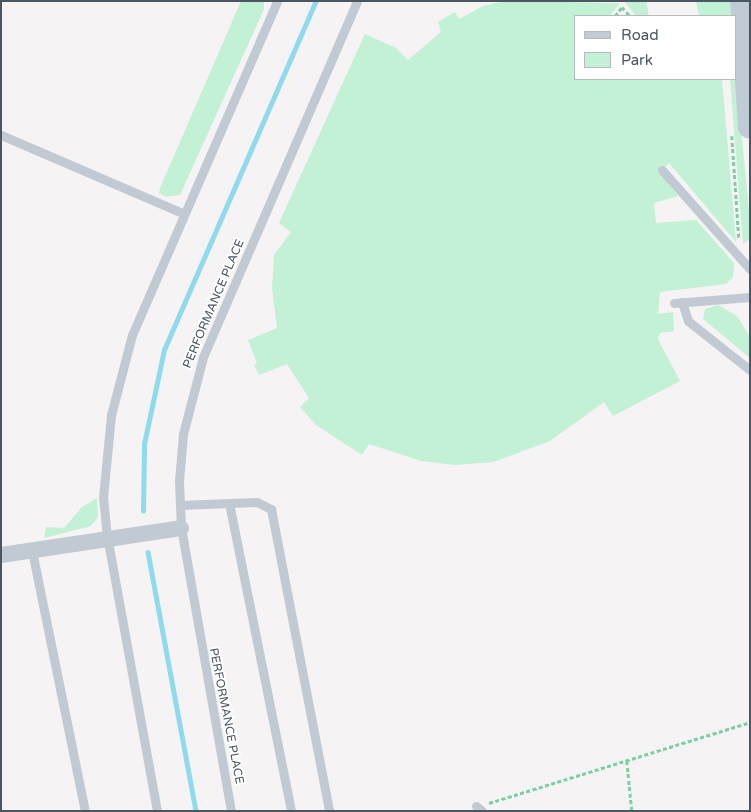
<!DOCTYPE html>
<html>
<head>
<meta charset="utf-8">
<style>
	body { margin:0 }
	#map { position:relative; width:751px; height:812px; overflow:hidden; background:#f5f3f3; font-family:"Varela Round",sans-serif }
	div>[style] { position:absolute }
	[style*='--x'] { left:calc(var(--x)*1px); top:calc(var(--y)*1px); width:calc(var(--w)*1px); rotate:calc(var(--a)*1deg) }
	.green>* { inset:0; background:#c3f1d5 }
	.stream>* { height:4.5px; margin:-2.25px; padding:0 2.25px; transform-origin:2.25px; border-radius:2.25px; background:#90daee }
	.path>* { height:2.5px; margin-top:-1.25px; transform-origin:0; background:repeating-linear-gradient(90deg,#7ad0a6 0 4px,transparent 0 6.5px) }
	.lane>* { height:9px; margin:-4.5px; padding:0 4.5px; transform-origin:4.5px; border-radius:4.5px; background:#c1cad2 }
	.street>* { height:16px; margin:-8px; padding:0 8px; transform-origin:8px; border-radius:8px; background:#c1cad2 }
	.secondary>* { height:24px; margin:-12px; padding:0 12px; transform-origin:12px; border-radius:12px; background:#c1cbd6 }
	span { translate:-50% -50%; white-space:nowrap; text-align:center; line-height:1.15; -webkit-text-stroke:4px #fff; paint-order:stroke }
	.street-label { font-size:12px; color:#4a5661 }
	.frame { position:absolute; inset:0; border:2px solid #4a5661; pointer-events:none }
	.legend { position:absolute; left:574px; top:15px; width:162px; height:65px; box-sizing:border-box; background:#fff; border:1px solid #b7bbc0; margin:0; padding:6px 9px; list-style:none; font-size:15px; color:#4a5661 }
	.legend li { display:flex; align-items:center; gap:10px; height:25px }
	.legend b { width:25px; border:1px solid #b7bbc0 }
</style>
</head>
<body>
<div id="map">
	<div class="green">
		<div style="clip-path:polygon(241px 1px,264px 1px,264px 9px,180px 195px,166px 197px,159px 193px,160px 188px)"></div>
		<div style="clip-path:polygon(504px 1px,620px 3px,610px 16px,575px 16px,575px 79px,722px 79px,736px 242px,669px 163px,660px 172px,678px 196px,654px 203px,656px 223px,696px 220px,734px 263px,733px 277px,726px 284px,660px 292px,658px 314px,673px 312px,674px 331px,660px 333px,658px 339px,680px 381px,613px 416px,604px 402px,550px 441px,493px 462px,456px 465px,421px 461px,369px 444px,362px 455px,316px 425px,300px 407px,309px 398px,287px 364px,259px 375px,254px 365px,257px 363px,248px 340px,277px 328px,272px 288px,274px 255px,291px 232px,279px 223px,365px 34px,396px 48px,408px 60px,441px 32px,438px 22px,455px 12px,459px 19px,483px 6px)"></div>
		<div style="clip-path:polygon(624px 1px,646px 1px,649px 16px,636px 16px)"></div>
		<div style="clip-path:polygon(696px 1px,732px 1px,735px 16px,699px 16px)"></div>
		<div style="clip-path:polygon(735px 67px,750px 221px,750px 239px,743px 244px,730px 79px,735px 79px)"></div>
		<div style="clip-path:polygon(718px 305px,737px 316px,750px 337px,750px 358px,703px 319px,705px 309px)"></div>
		<div style="clip-path:polygon(97px 498px,98px 517px,91px 526px,44px 538px,46px 527px,64px 528px,82px 507px)"></div>
	</div>
	<div class="stream">
		<div style="--x:143;--y:511;--w:67;--a:-89.1"></div>
		<div style="--x:144;--y:444;--w:96;--a:-78"></div>
		<div style="--x:164;--y:350;--w:381;--a:-66.5"></div>
		<div style="--x:148;--y:552;--w:263;--a:79.5"></div>
	</div>
	<div class="path">
		<div style="--x:615;--y:16;--w:11;--a:-52"></div>
		<div style="--x:622;--y:7;--w:12;--a:48"></div>
		<div style="--x:732;--y:136;--w:102;--a:86.1"></div>
		<div style="--x:627;--y:761;--w:50;--a:84.3"></div>
		<div style="--x:489;--y:803;--w:273;--a:-17.2"></div>
	</div>
	<div class="lane">
		<div style="--x:1;--y:135;--w:199;--a:23.3"></div>
		<div style="--x:662;--y:170;--w:132;--a:48.4"></div>
		<div style="--x:682;--y:302;--w:20;--a:72"></div>
		<div style="--x:688;--y:321;--w:79;--a:38.3"></div>
		<div style="--x:674;--y:303;--w:76;--a:-4.5"></div>
		<div style="--x:229;--y:503;--w:314;--a:78.6"></div>
		<div style="--x:180;--y:505;--w:77;--a:-2.2"></div>
		<div style="--x:257;--y:502;--w:16;--a:27"></div>
		<div style="--x:271;--y:509;--w:308;--a:79.1"></div>
		<div style="--x:32;--y:551;--w:265;--a:78.5"></div>
		<div style="--x:476;--y:806;--w:8;--a:40"></div>
		<div style="--x:157;--y:811;--w:279;--a:-100.3"></div>
		<div style="--x:107;--y:537;--w:40;--a:-95.7"></div>
		<div style="--x:103;--y:497;--w:82;--a:-84.4"></div>
		<div style="--x:111;--y:415;--w:83;--a:-75.3"></div>
		<div style="--x:132;--y:335;--w:364;--a:-66.5"></div>
		<div style="--x:231;--y:811;--w:287;--a:-100"></div>
		<div style="--x:181;--y:528;--w:47;--a:-92.4"></div>
		<div style="--x:179;--y:481;--w:47;--a:-85.1"></div>
		<div style="--x:183;--y:434;--w:80;--a:-75.4"></div>
		<div style="--x:203;--y:357;--w:388;--a:-66.6"></div>
	</div>
	<div class="street">
		<div style="--x:1;--y:555;--w:182;--a:-8.5"></div>
	</div>
	<div class="secondary">
		<div style="--x:742;--y:1;--w:126;--a:86.4"></div>
	</div>
	<div class="street-label">
		<span style="left:214px;top:304px;rotate:-67deg">PERFORMANCE PLACE</span>
		<span style="left:226px;top:716px;rotate:79deg">PERFORMANCE PLACE</span>
	</div>
	<div class="frame"></div>
	<ul class="legend">
	<li><b style="height:6px;background:#c1cbd6"></b>Road</li>
	<li><b style="height:14px;background:#c3f1d5"></b>Park</li>
	</ul>
</div>
</body>
</html>
